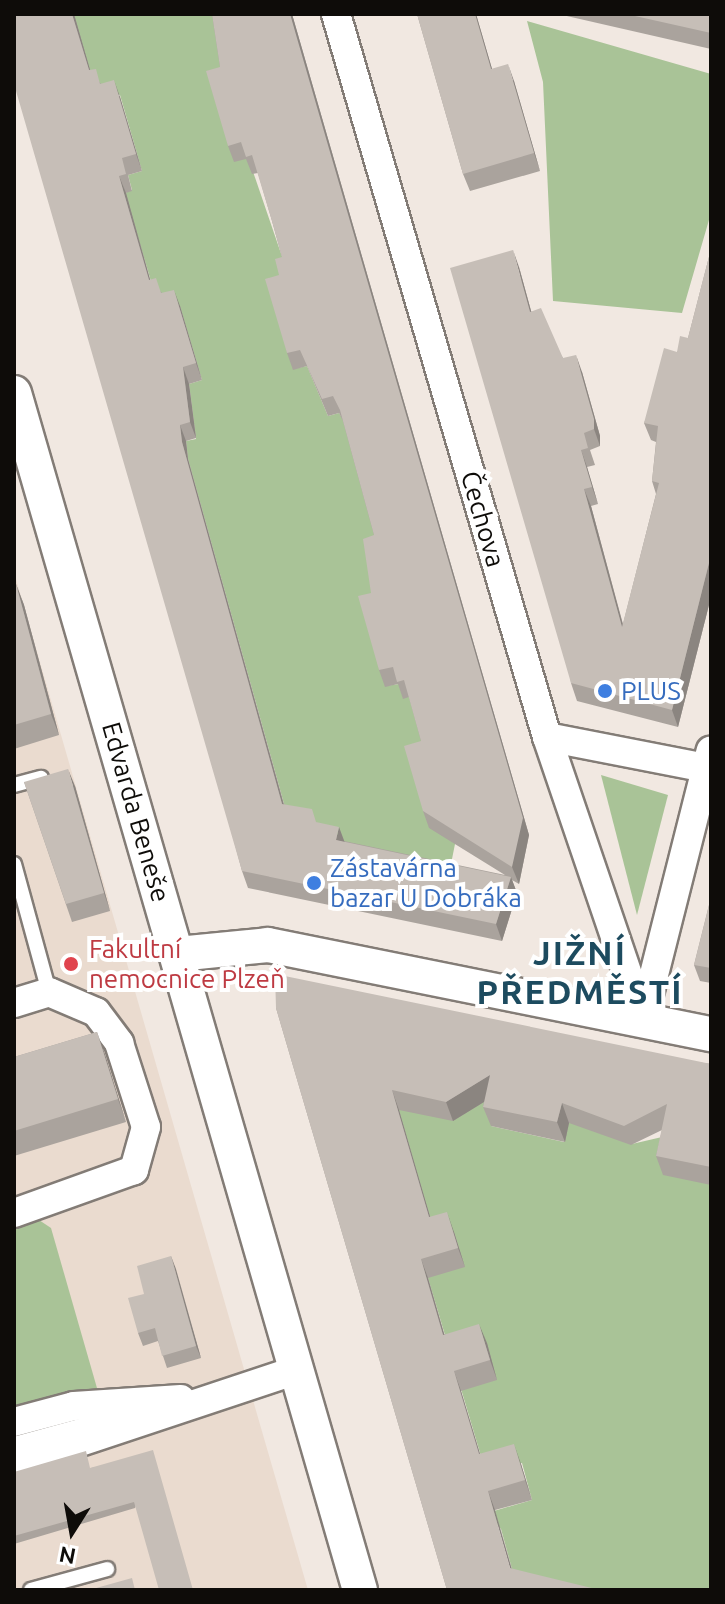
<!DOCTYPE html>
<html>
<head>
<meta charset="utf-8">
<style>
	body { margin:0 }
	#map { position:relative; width:725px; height:1604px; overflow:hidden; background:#f1e8e1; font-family:Ubuntu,sans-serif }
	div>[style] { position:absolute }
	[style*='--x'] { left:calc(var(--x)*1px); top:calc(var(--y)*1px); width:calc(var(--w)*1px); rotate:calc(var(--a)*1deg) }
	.built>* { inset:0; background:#eadbcf }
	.green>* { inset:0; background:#a9c397 }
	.roads { filter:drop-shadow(2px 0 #837c76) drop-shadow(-2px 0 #837c76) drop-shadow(0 2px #837c76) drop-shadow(0 -2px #837c76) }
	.service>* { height:14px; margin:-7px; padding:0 7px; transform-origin:7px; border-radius:7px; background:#fff }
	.minor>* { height:28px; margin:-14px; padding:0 14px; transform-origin:14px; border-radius:14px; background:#fff }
	.tertiary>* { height:34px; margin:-17px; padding:0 17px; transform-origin:17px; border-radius:17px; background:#fff }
	.wall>* { inset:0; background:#aaa39d }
	.shaded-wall>* { inset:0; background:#8b8580 }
	.building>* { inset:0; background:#c6beb7 }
	.dots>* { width:22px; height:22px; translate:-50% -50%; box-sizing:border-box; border:4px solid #fff; border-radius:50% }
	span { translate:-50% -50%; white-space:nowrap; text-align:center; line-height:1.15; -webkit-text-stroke:8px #fff; paint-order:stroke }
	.street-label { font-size:26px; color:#0e0c09 }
	.shop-label { font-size:26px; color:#366cbe }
	.left { translate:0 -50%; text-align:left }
	.health-label { font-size:26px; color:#be3a42 }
	.district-label { font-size:34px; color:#1d4b5f; font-weight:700; letter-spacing:2px }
	.frame { position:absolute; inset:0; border:16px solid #0e0c09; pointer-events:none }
	.north { position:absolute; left:32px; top:1492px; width:80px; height:80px; -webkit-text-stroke:6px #fff; paint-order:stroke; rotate:191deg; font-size:22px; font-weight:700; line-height:32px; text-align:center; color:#0e0c09 }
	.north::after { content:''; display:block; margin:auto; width:28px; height:36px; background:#0e0c09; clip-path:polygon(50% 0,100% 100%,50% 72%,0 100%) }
</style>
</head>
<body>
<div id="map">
	<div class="built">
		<div style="clip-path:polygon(14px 572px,248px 1383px,308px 1590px,14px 1590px)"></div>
	</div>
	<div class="green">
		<div style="clip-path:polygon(53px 14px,225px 14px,248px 157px,288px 274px,293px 369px,307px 366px,328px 416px,339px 413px,347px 426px,377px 534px,385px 686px,399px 684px,410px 697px,458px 829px,448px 879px,291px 829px,188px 459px,186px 441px,196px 439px,189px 384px,202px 380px,180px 307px,155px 295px,125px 193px,132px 190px,128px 175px,142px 171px,120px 95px,95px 87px)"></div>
		<div style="clip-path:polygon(527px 21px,711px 74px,711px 213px,682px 313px,553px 301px,543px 82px)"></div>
		<div style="clip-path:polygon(601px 775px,668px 795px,637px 915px)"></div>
		<div style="clip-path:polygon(370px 1071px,498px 1105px,491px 1126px,564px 1142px,566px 1119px,632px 1144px,662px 1137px,711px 1183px,711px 1590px,517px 1587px,501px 1529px,487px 1513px,532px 1500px,522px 1463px,486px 1473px,428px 1278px,410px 1244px)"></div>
		<div style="clip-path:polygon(36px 1218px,51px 1228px,99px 1395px,14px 1415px,14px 1224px)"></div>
	</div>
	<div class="roads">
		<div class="service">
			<div style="--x:14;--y:785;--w:28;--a:-15"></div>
			<div style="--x:14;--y:864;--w:133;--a:74.7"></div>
			<div style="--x:14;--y:1444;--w:110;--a:-15.3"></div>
			<div style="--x:31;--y:1590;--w:79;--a:-15.4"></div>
		</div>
		<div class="minor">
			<div style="--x:336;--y:14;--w:753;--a:73.73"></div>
			<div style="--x:547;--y:737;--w:298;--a:71.2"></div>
			<div style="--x:547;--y:737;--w:162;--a:11"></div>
			<div style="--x:14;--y:1003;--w:37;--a:-17"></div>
			<div style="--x:49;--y:992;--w:51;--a:23.1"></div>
			<div style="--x:96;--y:1012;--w:39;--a:53"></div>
			<div style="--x:119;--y:1043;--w:88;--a:72.2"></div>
			<div style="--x:146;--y:1127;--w:45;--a:105.6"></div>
			<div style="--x:134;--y:1170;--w:127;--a:160.3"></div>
			<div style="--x:643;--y:1018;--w:276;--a:-75.8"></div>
			<div style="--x:14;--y:1422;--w:62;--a:-14.9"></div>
			<div style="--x:74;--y:1406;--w:107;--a:-3.7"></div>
			<div style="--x:14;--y:1464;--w:298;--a:-18.4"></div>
		</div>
		<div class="tertiary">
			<div style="--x:14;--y:393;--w:1246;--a:73.88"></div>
			<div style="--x:178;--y:954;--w:90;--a:-5.7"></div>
			<div style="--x:268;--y:945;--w:452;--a:11.4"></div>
		</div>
	</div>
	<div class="wall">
		<div style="clip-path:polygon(14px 14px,74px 14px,90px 70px,101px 84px,120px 97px,142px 171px,128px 175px,132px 191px,126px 193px,150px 280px,162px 293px,180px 306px,202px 380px,189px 384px,196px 438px,186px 441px,188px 459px,284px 804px,316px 822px,344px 841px,505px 875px,429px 828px,423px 811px,421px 741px,409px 697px,403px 699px,398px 684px,385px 687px,379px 670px,371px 593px,374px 535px,343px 421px,339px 413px,328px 416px,307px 366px,293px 370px,287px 353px,279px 275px,282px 257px,272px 221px,258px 173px,252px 174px,246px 159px,234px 162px,228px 146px,220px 67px,212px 14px,292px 14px,529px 835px,519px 884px,512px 880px,517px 893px,502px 941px,248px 888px,242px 871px)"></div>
		<div style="clip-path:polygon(417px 14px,476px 14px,492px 69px,514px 81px,540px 171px,470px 191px,463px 174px)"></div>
		<div style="clip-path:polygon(558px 14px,711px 14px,711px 49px)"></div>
		<div style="clip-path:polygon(711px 249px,711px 597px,678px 727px,577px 701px,571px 683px,519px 267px,531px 311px,563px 358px,582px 372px,600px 436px,600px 446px,590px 450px,595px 465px,587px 467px,598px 504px,591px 506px,623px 624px,656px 494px,652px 481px,656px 442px,651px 440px,644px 423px,677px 352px,688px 338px)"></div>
		<div style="clip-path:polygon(14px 584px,16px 584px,24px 605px,59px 735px,14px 749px)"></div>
		<div style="clip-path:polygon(24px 782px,75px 786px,110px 911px,72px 922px)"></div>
		<div style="clip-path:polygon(711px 897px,711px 983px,700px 981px,694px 965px)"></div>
		<div style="clip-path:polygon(276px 1008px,711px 1064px,711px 1185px,663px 1175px,656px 1156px,662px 1130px,631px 1145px,569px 1123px,565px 1142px,491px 1126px,483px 1107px,484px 1102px,453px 1121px,399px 1110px,430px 1217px,454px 1232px,465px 1267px,428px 1278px,444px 1334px,487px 1343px,497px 1380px,461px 1391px,480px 1454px,521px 1464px,532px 1500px,495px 1510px,447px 1590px)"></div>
		<div style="clip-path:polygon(97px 1032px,126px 1122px,14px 1156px,14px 1057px)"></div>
		<div style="clip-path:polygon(171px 1256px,201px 1358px,167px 1368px,158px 1341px,143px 1346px,138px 1333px)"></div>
		<div style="clip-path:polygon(155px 1457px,135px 1508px,14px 1544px,14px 1472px,91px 1468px)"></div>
	</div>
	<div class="shaded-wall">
		<div style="clip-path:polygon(72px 14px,74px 14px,95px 87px,89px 70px)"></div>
		<div style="clip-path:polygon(290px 14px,292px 14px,529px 835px,519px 884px,512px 867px)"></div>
		<div style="clip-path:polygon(475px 14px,476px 14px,497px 86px,491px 69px)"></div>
		<div style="clip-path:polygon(508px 64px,514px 81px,540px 171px,534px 153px)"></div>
		<div style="clip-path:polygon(114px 80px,120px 97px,142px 171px,136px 154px)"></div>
		<div style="clip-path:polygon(119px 176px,126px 193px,155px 297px,149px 280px)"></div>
		<div style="clip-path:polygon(513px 250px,519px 267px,536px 329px,530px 312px)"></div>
		<div style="clip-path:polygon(174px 290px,180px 306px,202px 380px,196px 363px)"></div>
		<div style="clip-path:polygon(576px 355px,582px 372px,600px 436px,600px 446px,594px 429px)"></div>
		<div style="clip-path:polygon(183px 367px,189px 384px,196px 438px,190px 422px)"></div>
		<div style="clip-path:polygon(180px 425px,186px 441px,188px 459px,288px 820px,282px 804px,182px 442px)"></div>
		<div style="clip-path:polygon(581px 450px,587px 467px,598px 504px,592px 487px)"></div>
		<div style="clip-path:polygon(584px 489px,591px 506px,628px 644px,622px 627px)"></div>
		<div style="clip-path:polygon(711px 555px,711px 597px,678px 727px,672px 710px)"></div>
		<div style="clip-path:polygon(16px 584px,24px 605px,59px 735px,51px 714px)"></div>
		<div style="clip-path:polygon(68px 769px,75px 786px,110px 911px,104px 893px)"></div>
		<div style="clip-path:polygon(339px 827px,345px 843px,336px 840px)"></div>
		<div style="clip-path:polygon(511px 877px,517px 893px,502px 941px,496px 924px)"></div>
		<div style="clip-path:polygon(97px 1032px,105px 1054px,126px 1122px,118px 1099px)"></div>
		<div style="clip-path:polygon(490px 1075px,497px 1094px,453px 1121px,446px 1102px)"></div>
		<div style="clip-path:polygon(392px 1090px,399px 1110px,436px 1237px,429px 1217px)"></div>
		<div style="clip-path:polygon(562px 1103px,569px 1123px,565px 1142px,557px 1122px)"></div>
		<div style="clip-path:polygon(447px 1212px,454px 1232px,465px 1267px,458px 1248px)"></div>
		<div style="clip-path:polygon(171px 1256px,176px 1269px,201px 1358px,196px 1346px)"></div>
		<div style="clip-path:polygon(421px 1259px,428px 1278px,450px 1354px,443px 1335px)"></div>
		<div style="clip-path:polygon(479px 1324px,487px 1343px,497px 1380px,490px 1360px)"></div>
		<div style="clip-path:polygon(454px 1371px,461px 1391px,486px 1474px,479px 1454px)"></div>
		<div style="clip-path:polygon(514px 1444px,521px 1464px,532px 1500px,525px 1480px)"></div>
		<div style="clip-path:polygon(488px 1491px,495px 1510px,517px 1587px,510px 1568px)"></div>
	</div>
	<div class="building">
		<div style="clip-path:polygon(14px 14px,72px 14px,89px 70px,96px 69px,100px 84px,114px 80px,136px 154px,122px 158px,126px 174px,119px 176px,149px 280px,156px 278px,161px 293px,174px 290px,196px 363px,183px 367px,190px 422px,180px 425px,182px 442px,282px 804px,312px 809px,316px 822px,339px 827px,336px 840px,511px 877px,496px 924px,242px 871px,14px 84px)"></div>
		<div style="clip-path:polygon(212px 14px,290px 14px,523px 818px,512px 867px,423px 811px,404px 746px,421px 741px,404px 680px,397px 682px,393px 667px,379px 670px,358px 596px,371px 593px,363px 539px,374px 535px,340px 410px,333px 396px,322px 399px,300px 350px,287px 353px,265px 279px,279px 275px,275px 259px,282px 257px,272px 221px,252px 155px,246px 157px,241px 142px,228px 146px,206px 71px,220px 67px)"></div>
		<div style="clip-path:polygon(417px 14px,475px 14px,491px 69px,508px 64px,534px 153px,463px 174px)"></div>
		<div style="clip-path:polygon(626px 14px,711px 14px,711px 33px)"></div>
		<div style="clip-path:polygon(711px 249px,711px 555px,672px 710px,571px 683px,450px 268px,513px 250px,530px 312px,541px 308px,563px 358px,576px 355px,594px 419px,594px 429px,584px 433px,588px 448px,581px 450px,592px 487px,584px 489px,622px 627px,659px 483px,652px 481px,658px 426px,644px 423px,664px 348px,677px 352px,680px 336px,688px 338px)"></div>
		<div style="clip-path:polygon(14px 584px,16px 584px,51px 714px,14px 725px)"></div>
		<div style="clip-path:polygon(68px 769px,104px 893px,66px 904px,24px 782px)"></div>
		<div style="clip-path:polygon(711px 897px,711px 968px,694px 965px)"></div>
		<div style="clip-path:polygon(275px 974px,711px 1064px,711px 1167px,656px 1156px,667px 1104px,624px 1126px,562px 1103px,557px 1122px,483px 1107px,490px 1075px,446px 1102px,392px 1090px,429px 1217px,447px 1212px,458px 1248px,421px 1259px,443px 1335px,479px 1324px,490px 1360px,454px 1371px,479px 1454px,514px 1444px,525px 1480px,488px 1491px,510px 1568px,600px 1590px,447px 1590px,276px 1008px)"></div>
		<div style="clip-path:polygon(97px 1032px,118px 1099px,14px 1131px,14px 1057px)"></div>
		<div style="clip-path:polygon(171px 1256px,196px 1346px,162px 1356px,155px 1328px,138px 1333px,128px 1298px,144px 1294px,137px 1266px)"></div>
		<div style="clip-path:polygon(153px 1450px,193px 1590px,159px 1590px,134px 1502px,14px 1536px,14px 1472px,86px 1451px,90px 1468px)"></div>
		<div style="clip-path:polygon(132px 1578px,135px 1590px,89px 1590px)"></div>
	</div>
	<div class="dots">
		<div style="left:605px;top:691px;background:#3f7fe0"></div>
		<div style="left:314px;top:883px;background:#3f7fe0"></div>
		<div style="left:71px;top:964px;background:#e0444e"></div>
	</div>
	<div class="street-label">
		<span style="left:483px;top:519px;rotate:74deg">Čechova</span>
		<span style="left:136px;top:812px;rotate:74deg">Edvarda Beneše</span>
	</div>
	<div class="shop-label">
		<span class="left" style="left:621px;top:691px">PLUS</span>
		<span class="left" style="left:330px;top:883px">Zástavárna<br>bazar U Dobráka</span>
	</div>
	<div class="health-label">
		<span class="left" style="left:89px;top:964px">Fakultní<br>nemocnice Plzeň</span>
	</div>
	<div class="district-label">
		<span style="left:580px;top:972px">JIŽNÍ<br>PŘEDMĚSTÍ</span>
	</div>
	<div class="frame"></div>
	<div class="north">N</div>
</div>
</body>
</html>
